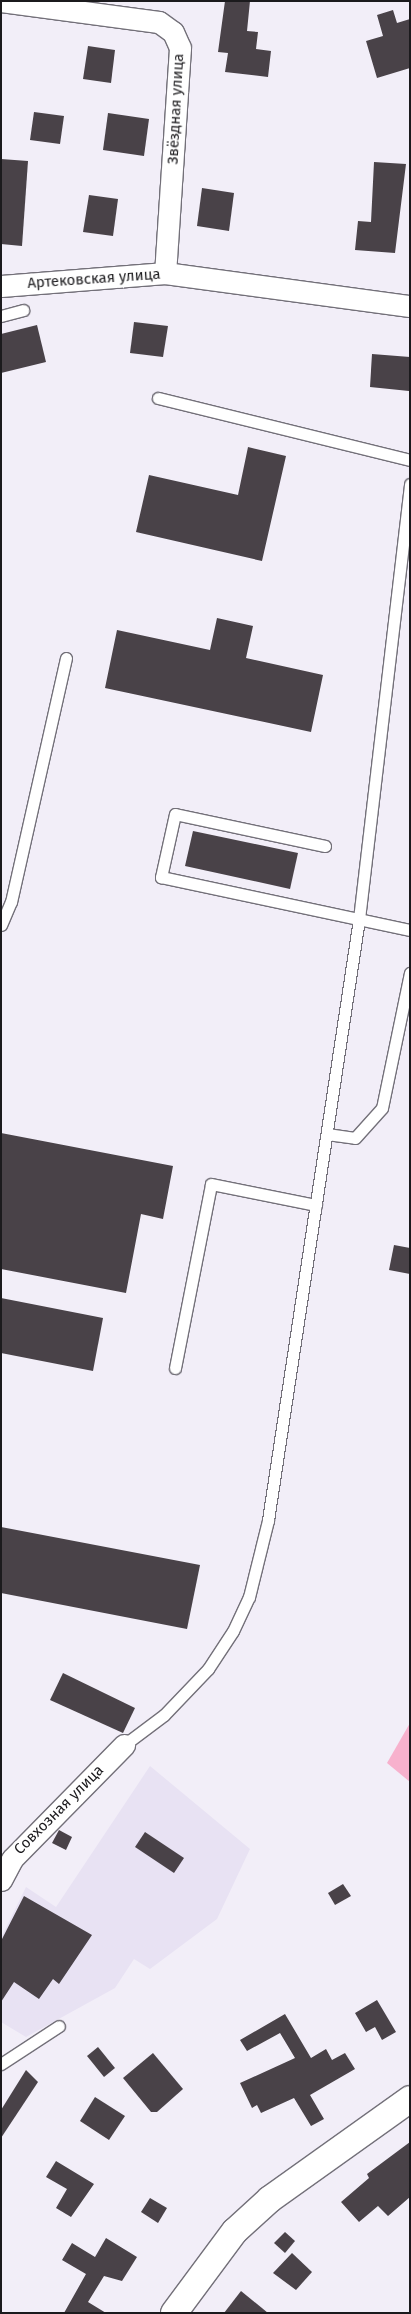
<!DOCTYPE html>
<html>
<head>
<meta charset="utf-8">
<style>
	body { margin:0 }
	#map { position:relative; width:411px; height:2314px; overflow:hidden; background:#f2eef8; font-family:"Fira Sans",sans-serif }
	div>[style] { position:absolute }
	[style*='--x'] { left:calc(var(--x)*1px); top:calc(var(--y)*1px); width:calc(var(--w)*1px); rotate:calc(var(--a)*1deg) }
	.built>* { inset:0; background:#e8e2f3 }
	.green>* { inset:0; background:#f7b1cd }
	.building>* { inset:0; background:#494248 }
	.roads { filter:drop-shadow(1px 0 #737079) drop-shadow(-1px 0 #737079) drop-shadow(0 1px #737079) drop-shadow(0 -1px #737079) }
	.service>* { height:11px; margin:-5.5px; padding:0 5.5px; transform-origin:5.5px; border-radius:5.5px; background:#fff }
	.minor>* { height:21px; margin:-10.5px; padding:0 10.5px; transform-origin:10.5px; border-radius:10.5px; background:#fff }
	.tertiary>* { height:26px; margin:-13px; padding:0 13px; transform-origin:13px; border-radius:13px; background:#fff }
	span { translate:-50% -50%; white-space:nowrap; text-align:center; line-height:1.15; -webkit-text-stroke:5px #fff; paint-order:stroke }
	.street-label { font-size:15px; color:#1b1a1d }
	.frame { position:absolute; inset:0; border:2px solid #1b1a1d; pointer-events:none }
</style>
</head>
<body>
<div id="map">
	<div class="built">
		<div style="clip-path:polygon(150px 1766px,250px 1849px,217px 1919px,150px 1969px,134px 1959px,115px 1988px,26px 2037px,1px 2022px,1px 1938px,26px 1887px,56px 1907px)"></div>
	</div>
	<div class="green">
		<div style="clip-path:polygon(410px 1723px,410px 1782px,387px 1763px)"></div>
	</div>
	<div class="building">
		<div style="clip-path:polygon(225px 1px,250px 1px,247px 31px,258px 32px,256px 49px,271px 51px,268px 77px,225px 72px,228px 53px,218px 52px)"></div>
		<div style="clip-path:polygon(393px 10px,397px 23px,410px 19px,410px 68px,377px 78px,366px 41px,383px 36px,377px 15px)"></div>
		<div style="clip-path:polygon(88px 46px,115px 50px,111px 83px,83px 79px)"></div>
		<div style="clip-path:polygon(34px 112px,64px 116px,60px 144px,30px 140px)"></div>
		<div style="clip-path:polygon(108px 113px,149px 119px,144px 156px,103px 150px)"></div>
		<div style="clip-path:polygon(1px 159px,28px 161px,22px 246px,1px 244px)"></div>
		<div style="clip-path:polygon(374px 162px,406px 164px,395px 253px,355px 250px,358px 221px,371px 222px)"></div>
		<div style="clip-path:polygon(202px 188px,234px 193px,229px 231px,197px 226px)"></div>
		<div style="clip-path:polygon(89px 195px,118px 199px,113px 236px,83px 232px)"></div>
		<div style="clip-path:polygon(134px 322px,168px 326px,163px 357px,130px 353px)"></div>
		<div style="clip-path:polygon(37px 325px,46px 362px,1px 373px,1px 334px)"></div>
		<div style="clip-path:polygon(372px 354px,410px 357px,409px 391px,370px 387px)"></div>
		<div style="clip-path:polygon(248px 447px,286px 456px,262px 561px,136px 532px,149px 475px,238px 495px)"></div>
		<div style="clip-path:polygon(217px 618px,253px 626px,246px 658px,323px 675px,311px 732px,105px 688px,117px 630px,210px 650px)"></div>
		<div style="clip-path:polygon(193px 831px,298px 853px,290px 889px,185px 866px)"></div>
		<div style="clip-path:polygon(1px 1133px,173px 1166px,163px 1219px,141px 1214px,126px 1293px,1px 1269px)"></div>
		<div style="clip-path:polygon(394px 1245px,410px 1248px,410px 1274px,389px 1270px)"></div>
		<div style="clip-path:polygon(1px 1298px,103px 1318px,93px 1371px,1px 1353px)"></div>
		<div style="clip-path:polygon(1px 1527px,200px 1565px,187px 1629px,1px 1593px)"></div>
		<div style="clip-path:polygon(63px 1673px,135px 1708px,123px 1733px,50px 1700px)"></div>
		<div style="clip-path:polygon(59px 1830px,72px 1837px,66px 1850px,52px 1843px)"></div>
		<div style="clip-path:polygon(145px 1832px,184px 1858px,174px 1873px,135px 1847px)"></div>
		<div style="clip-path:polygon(343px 1884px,351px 1896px,335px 1905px,328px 1893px)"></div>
		<div style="clip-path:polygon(24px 1896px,92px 1935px,59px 1984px,53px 1979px,39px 1999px,14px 1982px,1px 2002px,1px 1941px)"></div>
		<div style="clip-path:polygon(377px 2000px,396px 2032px,382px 2040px,375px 2027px,366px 2032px,355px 2013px)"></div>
		<div style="clip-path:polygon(285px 2014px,311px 2058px,326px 2049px,332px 2060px,345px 2053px,355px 2069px,310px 2095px,324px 2119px,311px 2126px,294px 2098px,261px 2113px,257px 2105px,252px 2108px,240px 2083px,295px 2058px,280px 2033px,247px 2051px,240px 2040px)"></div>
		<div style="clip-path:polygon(98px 2047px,115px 2068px,104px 2077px,87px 2056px)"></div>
		<div style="clip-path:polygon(153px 2053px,183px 2089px,157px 2112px,151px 2112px,123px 2078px)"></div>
		<div style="clip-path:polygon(26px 2070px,38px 2082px,1px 2138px,1px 2110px)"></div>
		<div style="clip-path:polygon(95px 2097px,125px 2116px,109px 2140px,80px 2121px)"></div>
		<div style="clip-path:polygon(410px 2142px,410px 2197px,388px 2216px,378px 2206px,359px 2222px,341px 2202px,369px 2178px,367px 2174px)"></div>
		<div style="clip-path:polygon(56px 2161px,94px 2184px,71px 2217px,56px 2208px,67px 2189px,46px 2177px)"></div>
		<div style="clip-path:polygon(150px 2198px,167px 2208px,158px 2223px,141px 2212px)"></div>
		<div style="clip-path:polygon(285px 2232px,295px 2241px,285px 2253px,274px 2243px)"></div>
		<div style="clip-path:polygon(106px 2238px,137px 2257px,122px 2281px,104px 2276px,88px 2302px,106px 2313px,64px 2313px,86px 2274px,62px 2260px,72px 2243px,95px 2257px)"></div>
		<div style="clip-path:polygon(292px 2253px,312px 2272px,296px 2290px,273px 2273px)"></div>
		<div style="clip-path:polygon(241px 2291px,268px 2313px,224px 2313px)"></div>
	</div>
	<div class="roads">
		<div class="service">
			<div style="--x:1;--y:316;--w:23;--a:-15"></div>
			<div style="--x:158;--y:398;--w:260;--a:13.8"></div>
			<div style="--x:325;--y:846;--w:153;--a:-168"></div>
			<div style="--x:175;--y:814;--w:65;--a:102.5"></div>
			<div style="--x:161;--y:877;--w:255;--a:12"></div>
			<div style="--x:1;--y:925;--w:25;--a:-67"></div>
			<div style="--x:11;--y:902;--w:250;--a:-77.3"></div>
			<div style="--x:327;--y:1134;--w:28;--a:8"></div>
			<div style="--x:355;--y:1138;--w:40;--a:-48"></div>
			<div style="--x:382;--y:1108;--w:138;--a:-78.3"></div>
			<div style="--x:175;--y:1368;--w:187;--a:-78.9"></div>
			<div style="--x:211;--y:1184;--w:107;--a:11.3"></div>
			<div style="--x:124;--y:1745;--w:50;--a:-36.9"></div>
			<div style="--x:164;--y:1715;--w:64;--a:-46.3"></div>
			<div style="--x:208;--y:1669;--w:45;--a:-56.7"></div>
			<div style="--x:233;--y:1631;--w:38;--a:-65"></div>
			<div style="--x:249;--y:1597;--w:79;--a:-76.1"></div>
			<div style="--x:268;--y:1520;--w:608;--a:-81.39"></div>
			<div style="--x:359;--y:919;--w:438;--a:-83.3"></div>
			<div style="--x:1;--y:2064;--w:69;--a:-33.2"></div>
		</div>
		<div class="minor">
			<div style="--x:1;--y:1;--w:159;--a:7.6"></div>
			<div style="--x:159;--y:22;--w:17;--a:36"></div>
			<div style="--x:173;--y:32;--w:17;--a:66"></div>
			<div style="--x:180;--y:48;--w:225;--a:93.8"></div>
			<div style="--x:1;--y:286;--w:165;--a:-4.5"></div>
			<div style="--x:165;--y:273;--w:247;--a:7.7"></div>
			<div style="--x:1;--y:1880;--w:24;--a:-62"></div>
			<div style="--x:12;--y:1859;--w:160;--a:-45.5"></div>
		</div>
		<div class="tertiary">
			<div style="--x:174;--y:2313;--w:102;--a:-53.4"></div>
			<div style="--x:235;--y:2231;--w:47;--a:-42.4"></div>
			<div style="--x:270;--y:2199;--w:172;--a:-35.5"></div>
		</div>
	</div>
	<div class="street-label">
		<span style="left:176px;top:109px;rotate:-87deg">Звёздная улица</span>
		<span style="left:94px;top:279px;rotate:-4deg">Артековская улица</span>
		<span style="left:59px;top:1810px;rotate:-45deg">Совхозная улица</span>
	</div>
	<div class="frame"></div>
</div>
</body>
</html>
